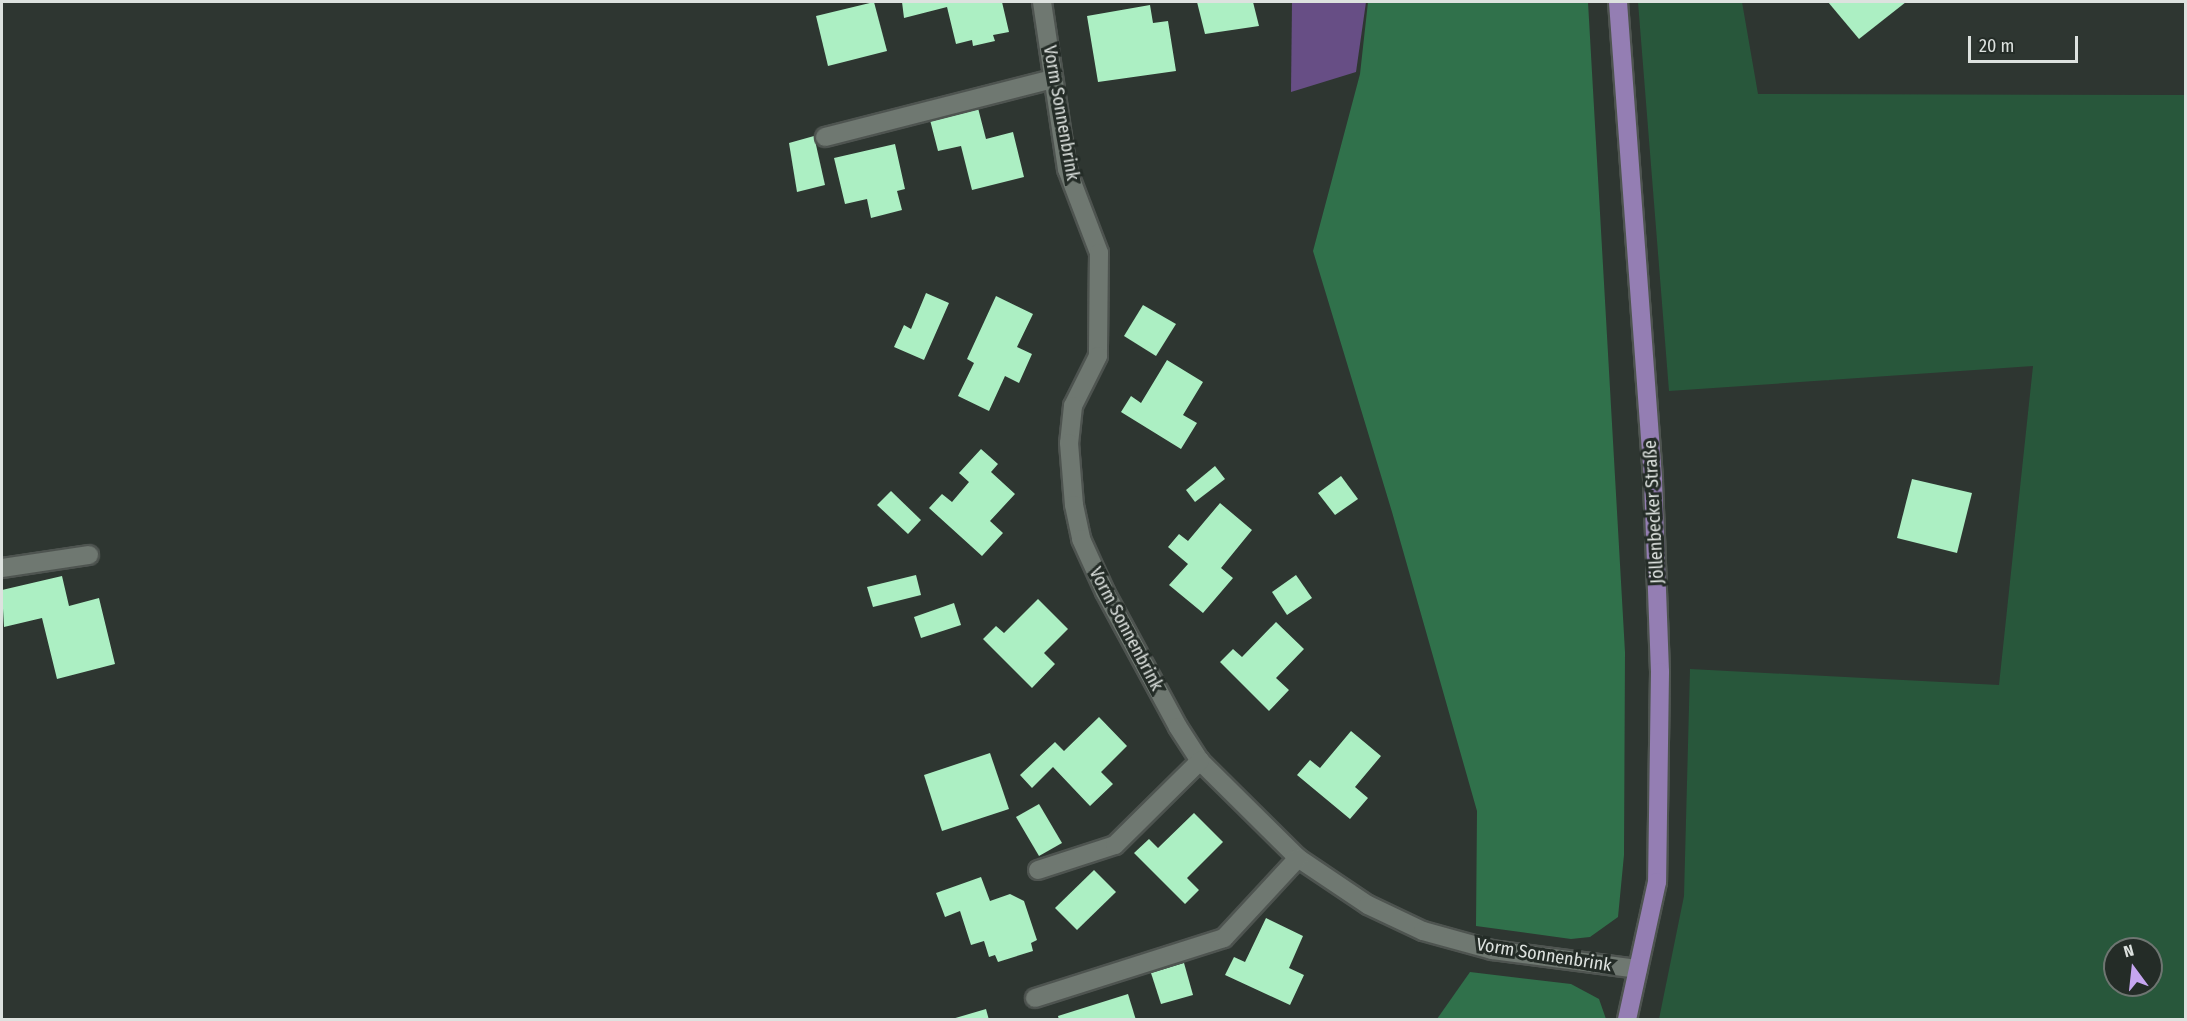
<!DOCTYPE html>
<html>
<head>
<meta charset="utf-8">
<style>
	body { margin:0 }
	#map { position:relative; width:2187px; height:1021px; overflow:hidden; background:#2e3631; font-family:"Fira Sans Condensed",sans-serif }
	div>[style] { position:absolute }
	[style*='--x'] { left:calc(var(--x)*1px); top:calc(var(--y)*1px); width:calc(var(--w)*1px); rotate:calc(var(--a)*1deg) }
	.green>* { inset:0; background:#28573b }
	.forest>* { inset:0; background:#30714b }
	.water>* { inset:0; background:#674e85 }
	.building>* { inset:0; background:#acefc3 }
	.roads { filter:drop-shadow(2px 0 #4e5450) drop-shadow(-2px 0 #4e5450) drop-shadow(0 2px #4e5450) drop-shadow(0 -2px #4e5450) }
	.minor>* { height:18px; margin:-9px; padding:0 9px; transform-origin:9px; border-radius:9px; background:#6f7871 }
	.major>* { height:18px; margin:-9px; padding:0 9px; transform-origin:9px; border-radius:9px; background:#947eb3 }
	span { translate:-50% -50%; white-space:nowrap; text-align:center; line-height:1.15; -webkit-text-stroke:6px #242c27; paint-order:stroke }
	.street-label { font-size:18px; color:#dde2df }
	.frame { position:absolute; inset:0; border:3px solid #dde2df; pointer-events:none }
	.north { position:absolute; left:2103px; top:937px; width:60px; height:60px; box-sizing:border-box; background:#242c27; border:2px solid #6e7571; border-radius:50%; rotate:345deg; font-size:16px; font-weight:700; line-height:24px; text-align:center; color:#dde2df }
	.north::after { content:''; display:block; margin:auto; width:21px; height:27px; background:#c6a6f0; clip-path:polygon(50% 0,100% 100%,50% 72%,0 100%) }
	.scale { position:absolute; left:1968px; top:36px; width:110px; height:27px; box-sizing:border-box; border:3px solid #dde2df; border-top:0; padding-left:8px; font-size:18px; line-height:21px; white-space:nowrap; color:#dde2df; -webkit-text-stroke:4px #242c27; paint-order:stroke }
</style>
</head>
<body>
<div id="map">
	<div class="green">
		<div style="clip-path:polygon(evenodd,1638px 2px,1742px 2px,1758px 94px,2185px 95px,2185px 1019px,1659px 1019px,1684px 896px,1690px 669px,1999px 685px,2033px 366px,1669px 391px,1638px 2px,2115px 949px,2151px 949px,2151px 985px,2115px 985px,2115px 949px)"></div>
	</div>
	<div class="forest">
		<div style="clip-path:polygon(1368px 2px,1588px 2px,1625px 652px,1624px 855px,1618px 917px,1590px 937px,1571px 939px,1476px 926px,1477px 811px,1392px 512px,1313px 251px,1360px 74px)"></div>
		<div style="clip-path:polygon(1470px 972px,1571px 984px,1599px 999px,1606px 1019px,1437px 1019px)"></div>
	</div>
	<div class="water">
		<div style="clip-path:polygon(1292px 2px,1366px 2px,1356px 72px,1291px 92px)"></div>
	</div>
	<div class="building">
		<div style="clip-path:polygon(874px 2px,887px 51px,828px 66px,816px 16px)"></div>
		<div style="clip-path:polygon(902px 2px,1002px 2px,1009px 32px,993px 35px,995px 41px,973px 46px,972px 40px,956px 44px,947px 7px,904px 18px)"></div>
		<div style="clip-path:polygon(1197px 2px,1253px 2px,1259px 26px,1205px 34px)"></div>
		<div style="clip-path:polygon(1828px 2px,1906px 2px,1859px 39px)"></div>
		<div style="clip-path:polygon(1150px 5px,1153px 23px,1168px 21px,1176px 71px,1098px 82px,1087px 16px)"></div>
		<div style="clip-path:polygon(978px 108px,986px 139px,1013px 132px,1024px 177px,972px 190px,961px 146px,938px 151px,930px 120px)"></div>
		<div style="clip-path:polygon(814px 136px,825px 185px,797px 192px,789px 143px)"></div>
		<div style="clip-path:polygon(895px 144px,905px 189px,897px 191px,902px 210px,871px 218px,867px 199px,845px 204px,834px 158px)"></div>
		<div style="clip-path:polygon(926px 293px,949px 303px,924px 360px,894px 347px,904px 325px,911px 329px)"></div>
		<div style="clip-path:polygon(996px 296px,1033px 314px,1017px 347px,1032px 354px,1019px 383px,1005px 376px,989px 411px,958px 396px,974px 363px,967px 359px)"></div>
		<div style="clip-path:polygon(1143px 305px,1176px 324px,1156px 356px,1124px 336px)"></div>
		<div style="clip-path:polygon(1167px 360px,1203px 382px,1183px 415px,1197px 423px,1181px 449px,1121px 412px,1131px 396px,1141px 403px)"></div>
		<div style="clip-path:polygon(981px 449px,998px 464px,991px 472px,1015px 494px,990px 521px,1003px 533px,982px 556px,929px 508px,942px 494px,952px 502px,969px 482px,959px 473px)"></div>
		<div style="clip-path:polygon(1215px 466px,1225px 479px,1195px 502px,1186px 490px)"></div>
		<div style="clip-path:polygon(1341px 476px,1358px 499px,1335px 515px,1318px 493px)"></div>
		<div style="clip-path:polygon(1912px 479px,1972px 493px,1957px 553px,1897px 538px)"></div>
		<div style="clip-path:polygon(891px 491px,921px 520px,908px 534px,877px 505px)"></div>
		<div style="clip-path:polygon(1220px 503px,1252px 530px,1221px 568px,1233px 578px,1203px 613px,1169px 585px,1188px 564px,1168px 547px,1179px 534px,1188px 541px)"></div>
		<div style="clip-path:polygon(916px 575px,921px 595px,873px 607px,867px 587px)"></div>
		<div style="clip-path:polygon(1296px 575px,1312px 598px,1287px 615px,1272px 592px)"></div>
		<div style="clip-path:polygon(62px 576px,69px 606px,99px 598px,115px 664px,57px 679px,42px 618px,4px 627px,2px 590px)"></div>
		<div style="clip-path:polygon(1038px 599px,1068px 629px,1044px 653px,1055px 664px,1032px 688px,983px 639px,996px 626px,1004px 633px)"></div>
		<div style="clip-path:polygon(954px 603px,961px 625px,921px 638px,914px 617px)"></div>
		<div style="clip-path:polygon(1276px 622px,1304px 649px,1276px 678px,1289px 690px,1269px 711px,1220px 662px,1233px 649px,1242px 657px)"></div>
		<div style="clip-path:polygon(1099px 717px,1127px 746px,1101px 772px,1113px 784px,1090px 806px,1053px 767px,1032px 788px,1020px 775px,1055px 742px,1064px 751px)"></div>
		<div style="clip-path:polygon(1351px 731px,1381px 756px,1355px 787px,1368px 798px,1350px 819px,1297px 775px,1310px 760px,1320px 768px)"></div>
		<div style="clip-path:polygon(990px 753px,1009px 809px,942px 831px,924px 775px)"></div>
		<div style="clip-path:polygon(1039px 804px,1062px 843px,1039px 856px,1016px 817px)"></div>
		<div style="clip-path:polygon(1194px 813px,1223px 842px,1187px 878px,1199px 890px,1185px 904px,1134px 853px,1149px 839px,1158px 848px)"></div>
		<div style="clip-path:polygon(1094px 870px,1116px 892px,1077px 930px,1055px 908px)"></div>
		<div style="clip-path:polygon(981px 877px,990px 901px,1010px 894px,1024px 901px,1037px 940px,1031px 943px,1033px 951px,998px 962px,995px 955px,989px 957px,984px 941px,971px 945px,960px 911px,945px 917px,936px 893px)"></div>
		<div style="clip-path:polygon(1266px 918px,1303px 936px,1289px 968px,1304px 975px,1290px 1005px,1225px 975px,1234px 957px,1245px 962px)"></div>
		<div style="clip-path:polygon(1184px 963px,1193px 995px,1161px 1004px,1151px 973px)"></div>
		<div style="clip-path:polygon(1128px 994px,1136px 1020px,1059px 1020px,1058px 1016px)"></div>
		<div style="clip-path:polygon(986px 1009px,989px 1020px,952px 1020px,952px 1019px)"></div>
	</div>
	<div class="roads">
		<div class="minor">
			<div style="--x:1042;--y:2;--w:169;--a:81.5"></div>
			<div style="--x:1067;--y:169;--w:90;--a:69.1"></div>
			<div style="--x:1099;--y:253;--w:103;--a:90.6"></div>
			<div style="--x:1098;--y:356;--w:56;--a:116.6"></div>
			<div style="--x:1073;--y:406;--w:37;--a:96"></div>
			<div style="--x:1069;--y:443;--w:62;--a:85.4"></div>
			<div style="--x:1074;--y:505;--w:35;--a:78"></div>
			<div style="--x:1081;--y:539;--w:58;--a:65.6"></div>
			<div style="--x:1105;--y:592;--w:153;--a:61.6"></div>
			<div style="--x:1178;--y:727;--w:40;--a:57.1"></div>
			<div style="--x:1200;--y:761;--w:138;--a:44.7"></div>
			<div style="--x:1298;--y:858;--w:84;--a:33.9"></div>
			<div style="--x:1368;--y:905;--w:61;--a:25.3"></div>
			<div style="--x:1423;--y:931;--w:72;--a:15.4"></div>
			<div style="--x:1492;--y:950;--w:147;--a:7.4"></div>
			<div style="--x:825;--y:137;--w:235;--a:-14.3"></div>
			<div style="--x:2;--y:568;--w:88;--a:-8.5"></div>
			<div style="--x:1038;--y:870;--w:81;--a:-18"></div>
			<div style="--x:1115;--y:845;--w:120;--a:-44.7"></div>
			<div style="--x:1035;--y:998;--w:198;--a:-17.6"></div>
			<div style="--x:1224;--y:938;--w:109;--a:-47.2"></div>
		</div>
		<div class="major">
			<div style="--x:1618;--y:2;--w:480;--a:85.8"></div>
			<div style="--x:1653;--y:481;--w:191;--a:87.9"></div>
			<div style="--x:1660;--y:672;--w:210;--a:90.8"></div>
			<div style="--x:1657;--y:882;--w:141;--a:102.3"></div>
		</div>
	</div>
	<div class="street-label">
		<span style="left:1061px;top:113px;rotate:80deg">Vorm Sonnenbrink</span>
		<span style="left:1654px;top:512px;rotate:-93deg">Jöllenbecker Straße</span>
		<span style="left:1126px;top:629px;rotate:62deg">Vorm Sonnenbrink</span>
		<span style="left:1544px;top:955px;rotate:9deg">Vorm Sonnenbrink</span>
	</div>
	<div class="frame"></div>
	<div class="north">N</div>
	<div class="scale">20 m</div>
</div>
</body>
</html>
